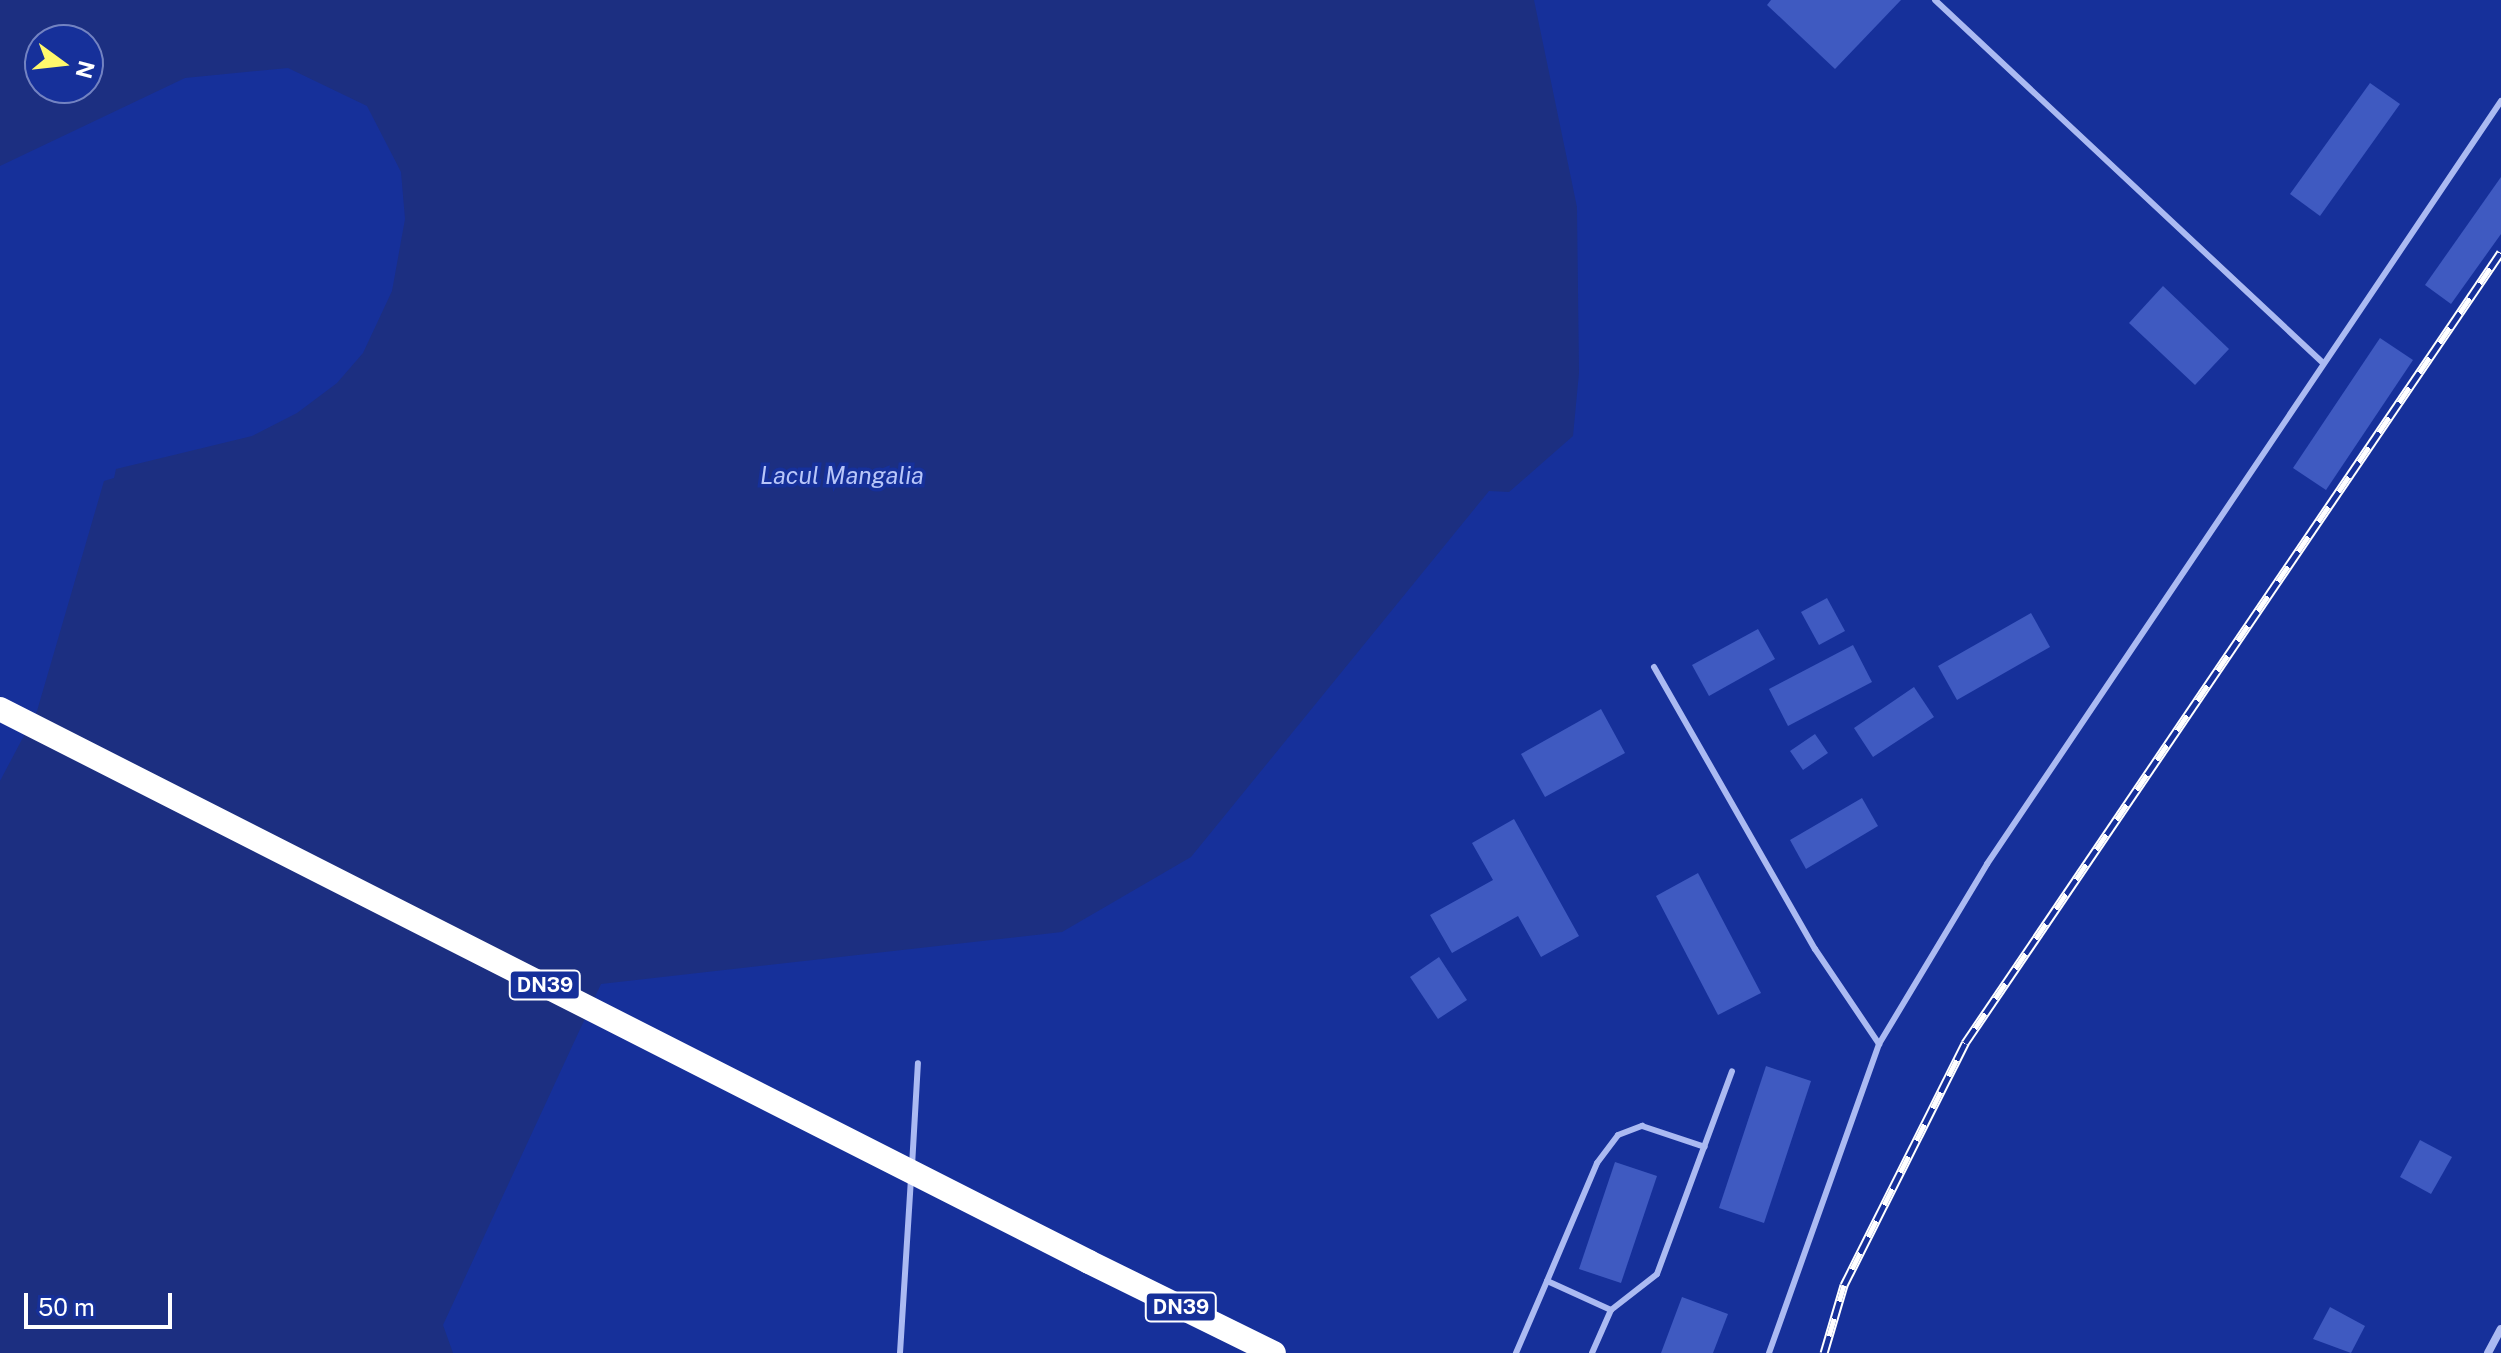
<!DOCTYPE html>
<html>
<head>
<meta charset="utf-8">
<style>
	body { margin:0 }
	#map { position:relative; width:2501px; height:1353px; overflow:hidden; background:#16309a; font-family:"Public Sans",sans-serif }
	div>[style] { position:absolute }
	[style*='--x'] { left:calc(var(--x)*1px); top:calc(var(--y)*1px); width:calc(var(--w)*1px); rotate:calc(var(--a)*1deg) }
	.water>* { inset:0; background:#1c2f81 }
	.building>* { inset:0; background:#3f5ac1 }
	.lane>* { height:6px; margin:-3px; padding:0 3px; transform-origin:3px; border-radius:3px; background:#abbaf2 }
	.street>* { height:8px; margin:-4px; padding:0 4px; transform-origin:4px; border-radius:4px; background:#abbaf2 }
	.highway>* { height:24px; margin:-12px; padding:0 12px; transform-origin:12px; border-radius:12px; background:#fff }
	.rail>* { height:9px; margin-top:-4.5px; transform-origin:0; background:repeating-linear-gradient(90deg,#16309a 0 18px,#fff 0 36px); box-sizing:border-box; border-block:2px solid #fff }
	.highway-bridge>* { height:24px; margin:-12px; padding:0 12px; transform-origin:12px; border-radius:12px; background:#fff }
	span { translate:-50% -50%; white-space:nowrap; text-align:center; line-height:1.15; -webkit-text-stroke:7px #16309a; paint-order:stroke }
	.shield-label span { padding:2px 6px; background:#16309a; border:2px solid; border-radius:6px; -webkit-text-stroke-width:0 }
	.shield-label { font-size:20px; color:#fff; font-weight:700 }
	.water-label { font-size:24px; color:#b8c6f9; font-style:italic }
	.north { position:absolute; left:24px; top:24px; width:80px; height:80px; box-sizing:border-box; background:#16309a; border:2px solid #7383c2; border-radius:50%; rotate:105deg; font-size:22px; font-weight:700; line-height:32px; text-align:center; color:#fff }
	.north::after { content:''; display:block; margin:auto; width:28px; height:36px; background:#fff86c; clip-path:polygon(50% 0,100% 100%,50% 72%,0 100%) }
	.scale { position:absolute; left:24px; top:1293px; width:148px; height:36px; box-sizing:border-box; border:4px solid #fff; border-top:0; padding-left:10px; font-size:24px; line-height:28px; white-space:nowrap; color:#fff; -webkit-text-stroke:6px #16309a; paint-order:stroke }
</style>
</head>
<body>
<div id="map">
	<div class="water">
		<div style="clip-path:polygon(evenodd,0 0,1534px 0,1577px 207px,1579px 373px,1573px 436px,1509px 492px,1489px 491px,1191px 857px,1062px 932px,601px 984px,443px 1325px,453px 1353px,0 1353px,0 781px,37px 711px,104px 481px,114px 478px,116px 469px,252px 436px,297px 413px,337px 383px,363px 353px,392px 291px,405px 219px,401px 172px,367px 106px,288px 68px,185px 78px,0 166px,0 0,40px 40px,88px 40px,88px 88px,40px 88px,40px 40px)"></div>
	</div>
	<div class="building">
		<div style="clip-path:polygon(1771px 0,1901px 0,1835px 69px,1767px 5px)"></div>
		<div style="clip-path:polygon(2370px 83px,2400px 104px,2320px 216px,2290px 194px)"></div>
		<div style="clip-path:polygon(2501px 177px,2501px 234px,2451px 304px,2425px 285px)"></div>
		<div style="clip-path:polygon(2163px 286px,2229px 349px,2195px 385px,2129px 323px)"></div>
		<div style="clip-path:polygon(2380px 338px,2413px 360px,2326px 490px,2293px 468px)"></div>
		<div style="clip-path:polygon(1827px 598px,1845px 631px,1819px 645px,1801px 612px)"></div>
		<div style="clip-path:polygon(2031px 613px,2050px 647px,1957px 700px,1938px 666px)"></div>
		<div style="clip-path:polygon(1758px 629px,1775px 659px,1709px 696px,1692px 665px)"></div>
		<div style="clip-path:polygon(1853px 645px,1872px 682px,1788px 726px,1769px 689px)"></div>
		<div style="clip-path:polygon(1914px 687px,1934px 717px,1873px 757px,1854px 728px)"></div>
		<div style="clip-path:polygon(1601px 709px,1625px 753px,1545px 797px,1521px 754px)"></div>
		<div style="clip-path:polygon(1815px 734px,1828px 753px,1803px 770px,1790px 751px)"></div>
		<div style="clip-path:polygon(1862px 798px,1878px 826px,1806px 869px,1790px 840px)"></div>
		<div style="clip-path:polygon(1514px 819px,1579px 936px,1541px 957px,1518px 916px,1452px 953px,1430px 915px,1493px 880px,1472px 843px)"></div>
		<div style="clip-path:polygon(1698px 873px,1761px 993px,1718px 1015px,1656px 896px)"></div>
		<div style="clip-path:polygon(1439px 957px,1467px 1000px,1438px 1019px,1410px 977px)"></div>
		<div style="clip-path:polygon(1766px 1066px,1811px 1081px,1764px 1223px,1719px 1208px)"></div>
		<div style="clip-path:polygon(2420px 1140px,2452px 1157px,2431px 1194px,2400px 1177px)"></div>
		<div style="clip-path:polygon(1615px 1162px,1657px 1176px,1621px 1283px,1579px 1269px)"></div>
		<div style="clip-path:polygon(1682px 1297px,1728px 1314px,1713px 1353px,1661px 1353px)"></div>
		<div style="clip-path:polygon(2330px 1307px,2365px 1326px,2351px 1353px,2313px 1339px)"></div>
	</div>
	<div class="lane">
		<div style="--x:1935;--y:0;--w:531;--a:43.09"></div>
		<div style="--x:1654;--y:667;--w:325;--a:60.3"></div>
		<div style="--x:1815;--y:949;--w:115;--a:56"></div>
		<div style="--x:912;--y:1166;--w:103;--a:-86.7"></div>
		<div style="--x:1611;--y:1310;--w:70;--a:-155.6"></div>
		<div style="--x:1547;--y:1281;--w:128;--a:-67"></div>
		<div style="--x:1597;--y:1163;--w:35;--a:-53"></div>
		<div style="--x:1618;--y:1135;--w:26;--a:-21"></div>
		<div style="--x:1642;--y:1126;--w:66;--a:18.4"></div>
		<div style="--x:900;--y:1353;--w:176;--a:-86.4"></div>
		<div style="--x:1516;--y:1353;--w:78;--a:-66.7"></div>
		<div style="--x:1592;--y:1353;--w:47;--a:-66.2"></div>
		<div style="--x:1611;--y:1310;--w:58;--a:-38"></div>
		<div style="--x:1657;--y:1274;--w:216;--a:-69.7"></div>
		<div style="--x:1769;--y:1353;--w:328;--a:-70.4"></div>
		<div style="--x:1879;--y:1044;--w:210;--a:-59"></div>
		<div style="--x:1987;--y:864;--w:920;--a:-56.03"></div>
	</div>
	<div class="street">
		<div style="--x:2488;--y:1353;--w:27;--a:-62"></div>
	</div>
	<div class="highway">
		<div style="--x:1089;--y:1262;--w:206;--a:26.2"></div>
	</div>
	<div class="rail">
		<div style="--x:1824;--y:1353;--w:71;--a:-73.6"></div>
		<div style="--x:1844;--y:1285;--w:271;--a:-63.4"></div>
		<div style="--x:1965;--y:1043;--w:955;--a:-55.88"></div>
	</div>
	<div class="highway-bridge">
		<div style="--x:0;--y:709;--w:1221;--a:26.92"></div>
	</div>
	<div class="shield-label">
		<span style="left:545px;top:985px">DN39</span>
		<span style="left:1181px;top:1307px">DN39</span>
	</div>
	<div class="water-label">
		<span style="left:842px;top:476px">Lacul Mangalia</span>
	</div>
	<div class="north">N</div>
	<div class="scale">50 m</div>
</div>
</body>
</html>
